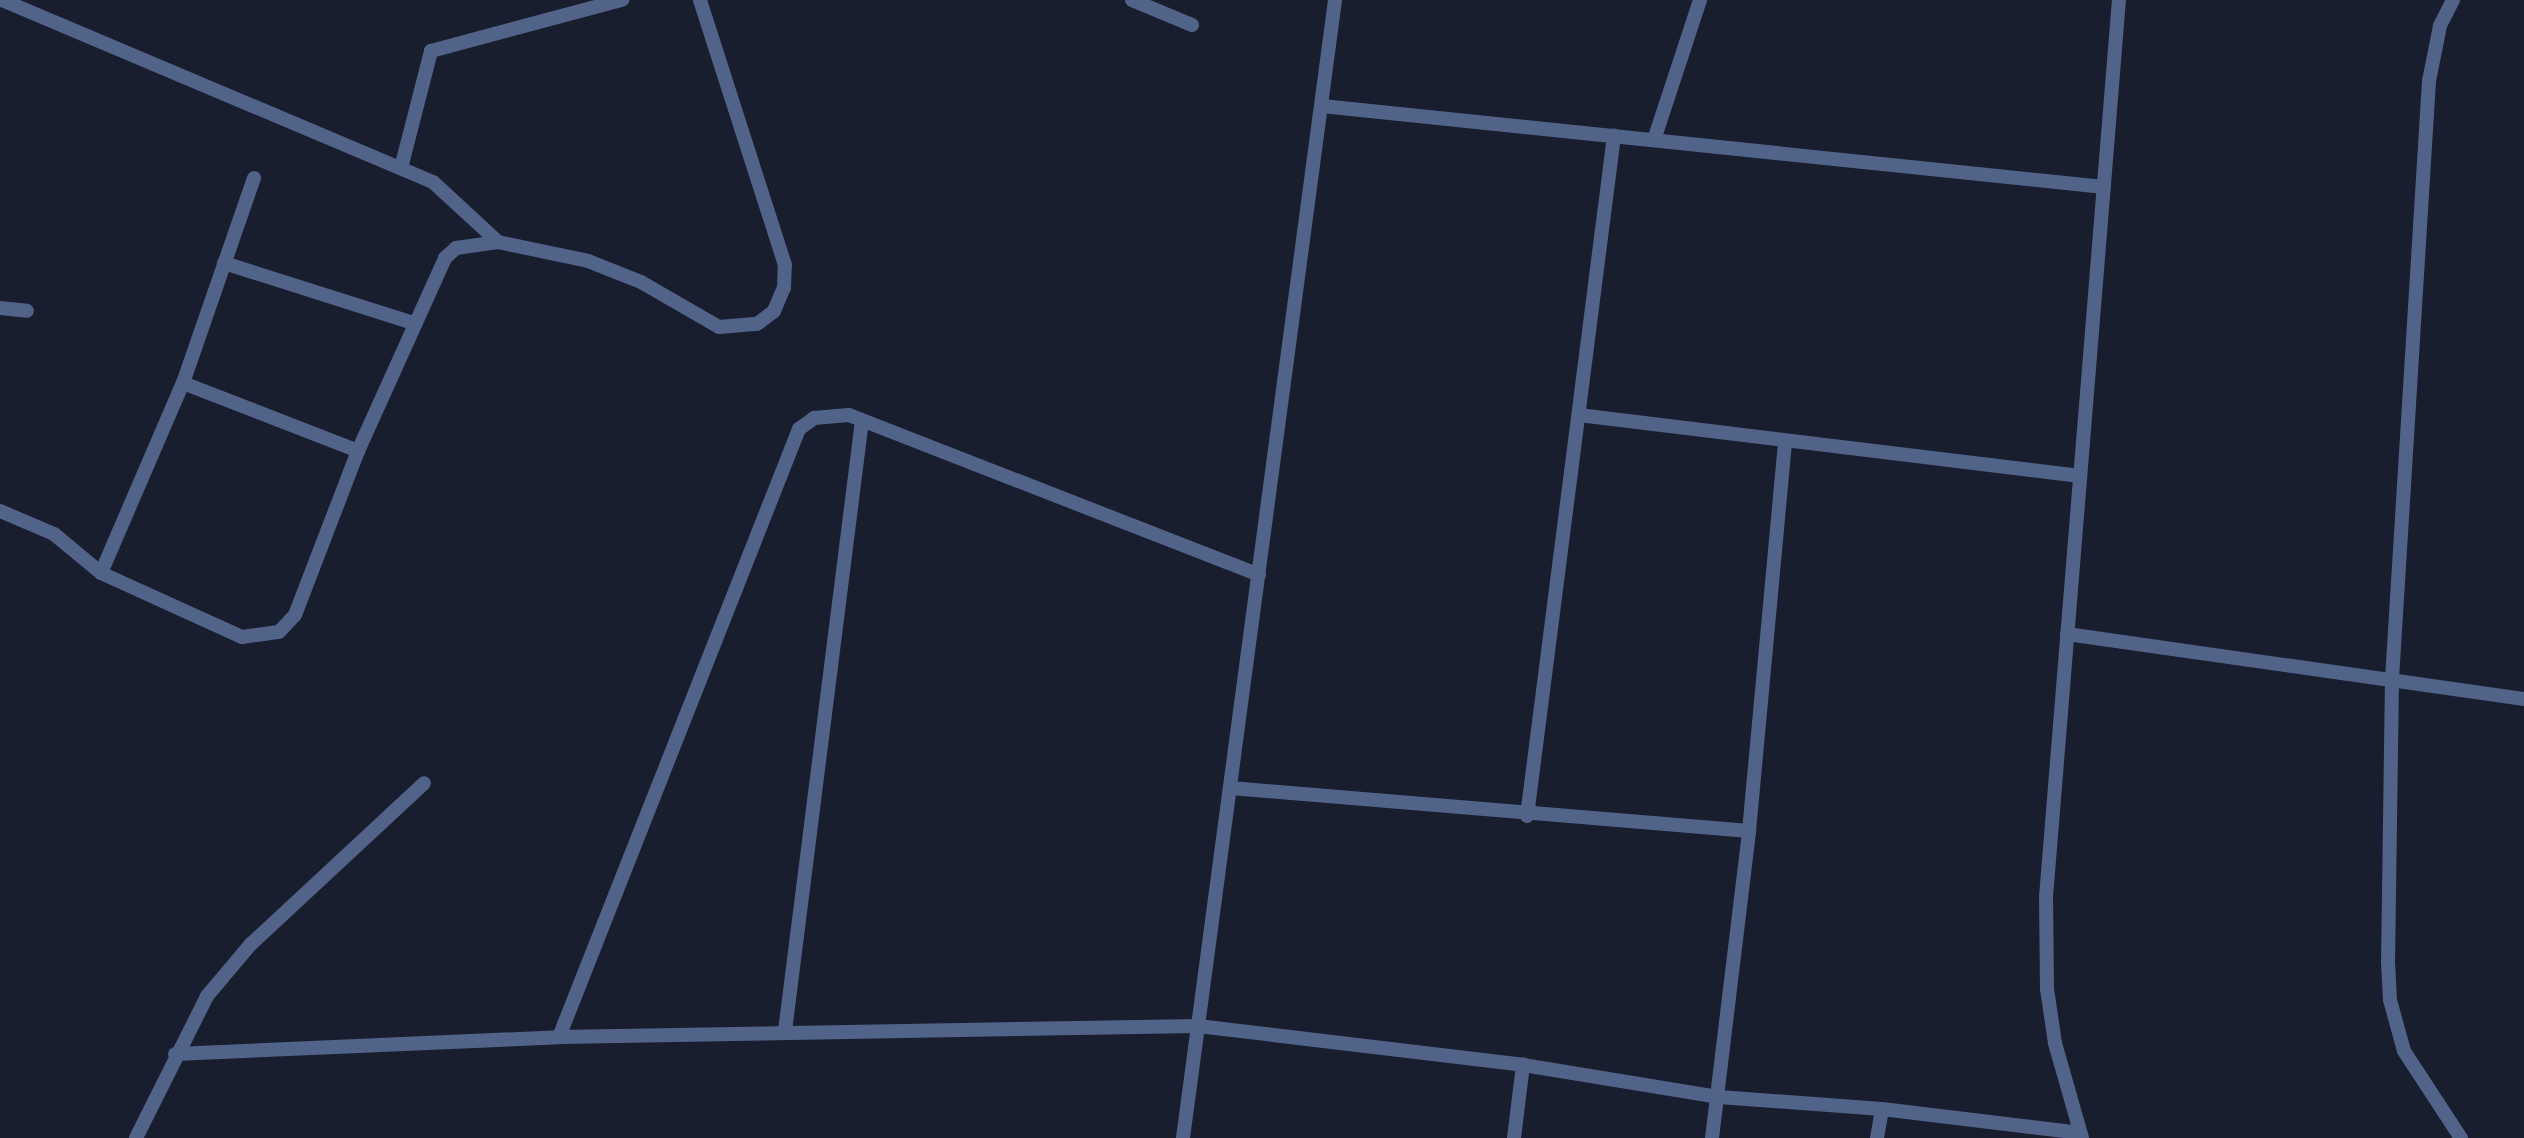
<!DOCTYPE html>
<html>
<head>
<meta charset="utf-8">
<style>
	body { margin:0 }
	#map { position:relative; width:2524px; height:1138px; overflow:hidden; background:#181e2d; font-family:"Noto Sans",sans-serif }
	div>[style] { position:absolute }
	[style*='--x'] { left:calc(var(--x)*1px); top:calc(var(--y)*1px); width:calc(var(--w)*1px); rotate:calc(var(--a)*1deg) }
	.lane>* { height:14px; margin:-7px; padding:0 7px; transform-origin:7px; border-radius:7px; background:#52638a }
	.street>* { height:14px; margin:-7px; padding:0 7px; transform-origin:7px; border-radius:7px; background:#52638a }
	span { translate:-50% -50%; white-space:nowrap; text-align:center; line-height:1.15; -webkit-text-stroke:6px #181e2d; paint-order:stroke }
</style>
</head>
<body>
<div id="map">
	<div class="lane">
		<div style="--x:2;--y:0;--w:468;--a:22.9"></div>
		<div style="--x:433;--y:182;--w:88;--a:42.7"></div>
		<div style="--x:401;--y:168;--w:121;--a:-75.6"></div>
		<div style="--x:431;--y:51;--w:198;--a:-15"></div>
		<div style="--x:445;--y:258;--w:15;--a:-42"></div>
		<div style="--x:456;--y:248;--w:42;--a:-8.1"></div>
		<div style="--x:498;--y:242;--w:92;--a:11.9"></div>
		<div style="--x:588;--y:261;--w:57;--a:21.6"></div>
		<div style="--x:641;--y:282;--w:90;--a:30"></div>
		<div style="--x:719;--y:327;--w:38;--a:-5"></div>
		<div style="--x:757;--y:324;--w:21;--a:-37"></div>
		<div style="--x:774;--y:311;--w:25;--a:-67"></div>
		<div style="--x:784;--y:288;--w:23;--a:-88"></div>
		<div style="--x:785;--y:265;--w:278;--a:-107.8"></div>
	</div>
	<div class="street">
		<div style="--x:1132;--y:0;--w:65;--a:22.6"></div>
		<div style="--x:2453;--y:0;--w:29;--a:117"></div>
		<div style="--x:2440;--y:26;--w:56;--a:101.3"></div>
		<div style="--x:2429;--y:81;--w:599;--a:93.54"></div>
		<div style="--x:2392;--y:679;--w:283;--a:90.8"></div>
		<div style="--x:2388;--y:962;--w:38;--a:87"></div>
		<div style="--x:2390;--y:1000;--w:53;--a:74.6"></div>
		<div style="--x:2404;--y:1051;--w:104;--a:56.8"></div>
		<div style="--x:1322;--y:106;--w:786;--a:5.91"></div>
		<div style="--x:1654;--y:140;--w:147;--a:-71.8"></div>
		<div style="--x:224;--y:263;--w:201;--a:17.6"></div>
		<div style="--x:0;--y:308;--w:27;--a:6"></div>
		<div style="--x:183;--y:383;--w:188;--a:21.2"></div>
		<div style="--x:1579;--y:415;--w:505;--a:6.94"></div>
		<div style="--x:0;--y:511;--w:59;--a:23.1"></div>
		<div style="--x:54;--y:534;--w:61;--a:39.7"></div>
		<div style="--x:101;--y:573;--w:155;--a:24.4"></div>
		<div style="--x:242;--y:637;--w:37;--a:-8"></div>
		<div style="--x:279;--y:632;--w:23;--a:-47"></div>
		<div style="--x:295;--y:615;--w:176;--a:-69"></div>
		<div style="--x:358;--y:451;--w:212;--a:-65.7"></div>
		<div style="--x:101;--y:573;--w:207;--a:-66.7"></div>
		<div style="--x:183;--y:383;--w:217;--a:-70.9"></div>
		<div style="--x:2067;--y:634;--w:462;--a:8.1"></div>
		<div style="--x:1231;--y:788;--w:520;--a:4.75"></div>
		<div style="--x:1527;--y:816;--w:686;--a:-82.71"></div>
		<div style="--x:785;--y:1031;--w:615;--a:-82.81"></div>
		<div style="--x:559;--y:1037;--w:654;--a:-68.46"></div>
		<div style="--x:799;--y:429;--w:19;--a:-36"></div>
		<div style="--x:814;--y:418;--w:35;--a:-5"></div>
		<div style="--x:849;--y:415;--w:440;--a:21.3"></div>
		<div style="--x:175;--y:1054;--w:384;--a:-2.5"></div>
		<div style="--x:559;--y:1037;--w:639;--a:-0.99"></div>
		<div style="--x:1198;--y:1026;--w:327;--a:6.8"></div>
		<div style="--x:1523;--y:1065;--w:199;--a:9.3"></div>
		<div style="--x:1719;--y:1097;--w:163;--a:4.2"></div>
		<div style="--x:1882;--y:1109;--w:198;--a:6.9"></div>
		<div style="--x:136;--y:1138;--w:159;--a:-63.4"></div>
		<div style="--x:207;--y:996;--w:68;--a:-49.8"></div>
		<div style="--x:251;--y:944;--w:236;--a:-42.9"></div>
		<div style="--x:1183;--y:1138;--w:1148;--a:-82.39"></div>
		<div style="--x:1514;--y:1138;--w:74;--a:-83"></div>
		<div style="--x:1712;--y:1138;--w:309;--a:-83.1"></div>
		<div style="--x:1749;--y:831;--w:392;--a:-84.7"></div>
		<div style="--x:1877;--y:1138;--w:29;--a:-80"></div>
		<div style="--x:2082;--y:1138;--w:99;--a:-105.9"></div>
		<div style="--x:2055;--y:1043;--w:55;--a:-98.4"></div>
		<div style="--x:2047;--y:989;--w:92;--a:-90.6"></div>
		<div style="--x:2046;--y:897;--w:900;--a:-85.35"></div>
	</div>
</div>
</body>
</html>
